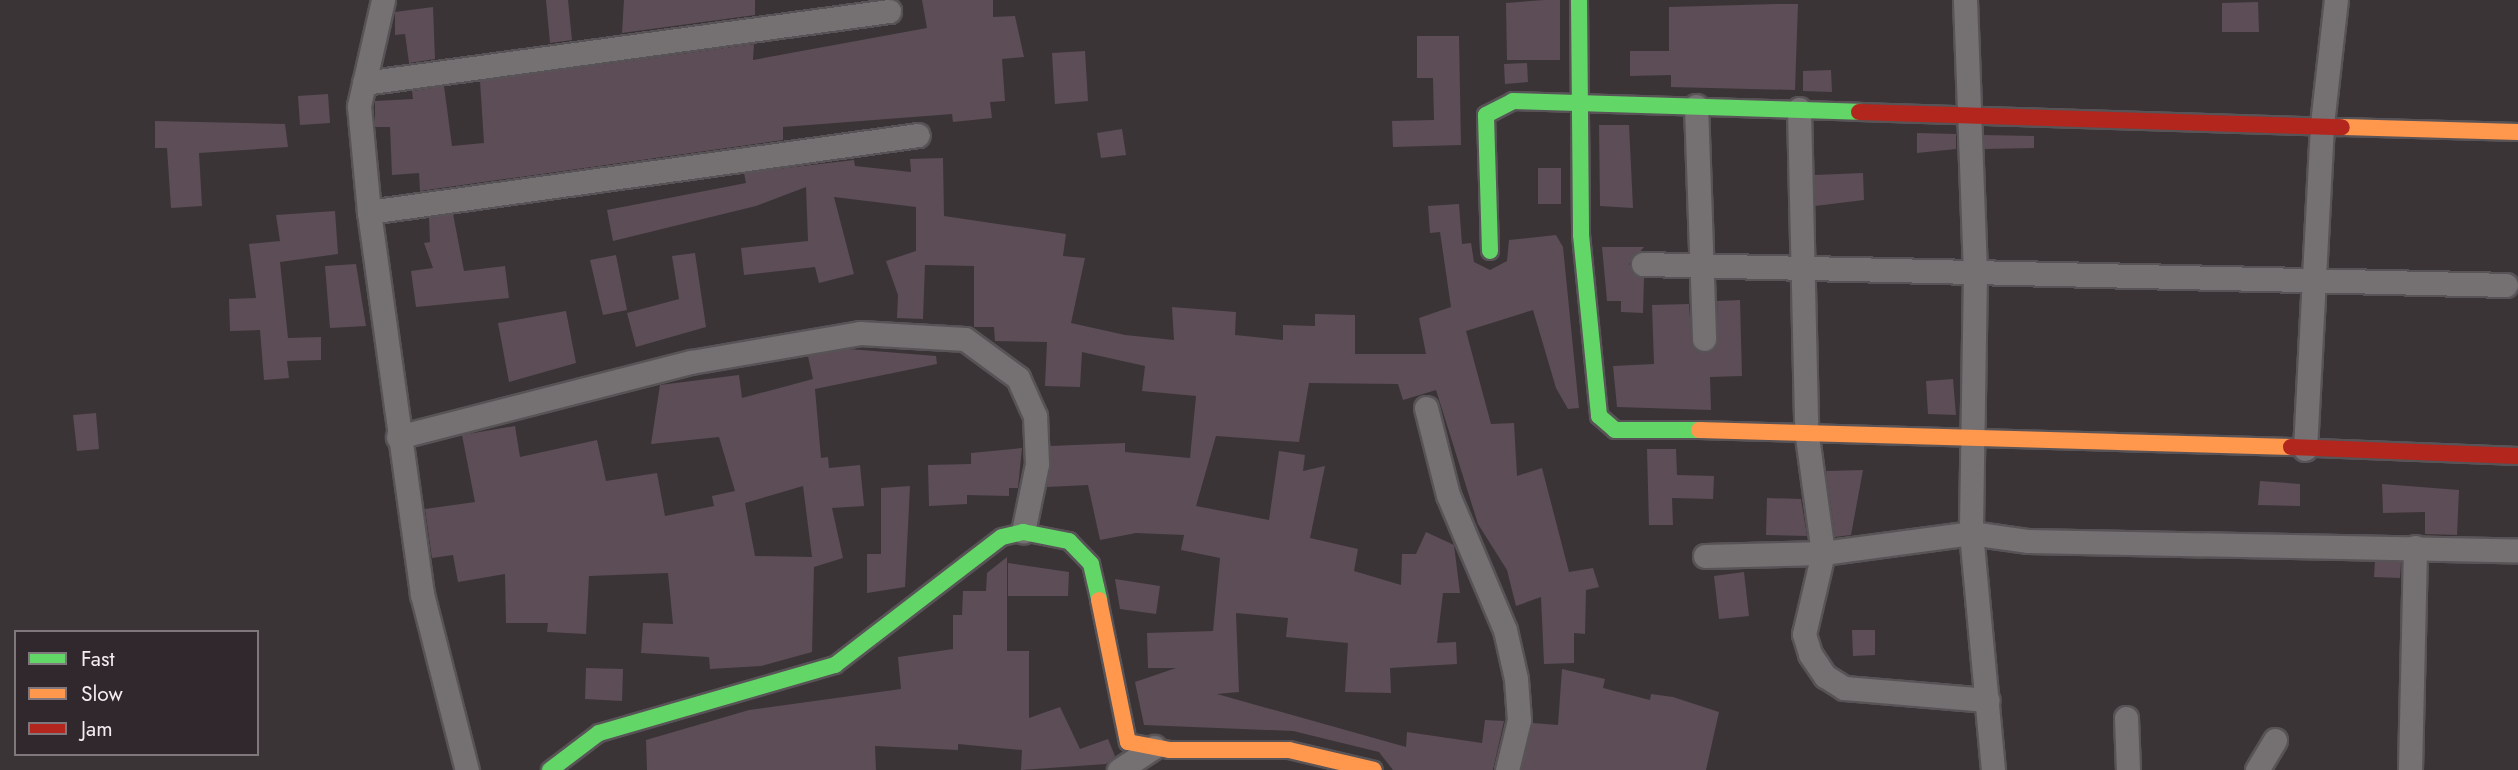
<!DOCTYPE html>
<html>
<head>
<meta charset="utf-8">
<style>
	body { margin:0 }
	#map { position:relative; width:2518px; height:770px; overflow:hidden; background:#3a3437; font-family:Jost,sans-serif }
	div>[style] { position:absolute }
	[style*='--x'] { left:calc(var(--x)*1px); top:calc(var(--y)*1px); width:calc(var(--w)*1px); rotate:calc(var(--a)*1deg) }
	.building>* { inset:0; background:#5d4d56 }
	.roads { filter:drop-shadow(2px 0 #585356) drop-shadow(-2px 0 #585356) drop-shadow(0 2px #585356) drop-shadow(0 -2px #585356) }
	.street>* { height:23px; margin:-11.5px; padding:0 11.5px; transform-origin:11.5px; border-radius:11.5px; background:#757173 }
	.fast>* { height:16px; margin:-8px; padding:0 8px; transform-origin:8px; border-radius:8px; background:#63d668 }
	.slow>* { height:16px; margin:-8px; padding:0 8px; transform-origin:8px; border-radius:8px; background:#ff974d }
	.jam>* { height:16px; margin:-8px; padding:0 8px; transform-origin:8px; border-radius:8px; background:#b3261e }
	span { translate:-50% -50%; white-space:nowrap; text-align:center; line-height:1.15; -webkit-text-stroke:5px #31282d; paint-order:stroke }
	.legend { position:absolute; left:14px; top:630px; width:245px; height:126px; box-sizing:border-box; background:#31282d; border:2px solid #7f777b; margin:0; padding:9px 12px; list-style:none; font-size:21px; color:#f4eef1 }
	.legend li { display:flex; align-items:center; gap:14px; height:35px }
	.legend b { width:35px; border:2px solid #7f777b }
</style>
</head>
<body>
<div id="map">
	<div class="building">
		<div style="clip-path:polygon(546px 0,568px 0,572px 40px,550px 43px)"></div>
		<div style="clip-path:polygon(624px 0,755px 0,755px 15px,622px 33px)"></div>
		<div style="clip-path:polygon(922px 0,993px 0,993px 17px,1015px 16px,1024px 57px,1002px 59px,1005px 101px,990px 102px,992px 118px,953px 122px,952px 114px,783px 127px,783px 140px,420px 191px,419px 173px,392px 175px,390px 127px,375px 127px,375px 101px,413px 99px,412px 91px,444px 86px,452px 146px,484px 143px,480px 81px,754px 44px,753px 60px,927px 28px)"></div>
		<div style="clip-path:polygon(1544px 0,1560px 0,1560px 60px,1507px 60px,1506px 3px)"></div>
		<div style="clip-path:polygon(2258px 2px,2259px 32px,2222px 32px,2222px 3px)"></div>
		<div style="clip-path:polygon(1777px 4px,1798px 4px,1795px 90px,1671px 87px,1671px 75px,1630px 76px,1630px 51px,1669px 51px,1669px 7px)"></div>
		<div style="clip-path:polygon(433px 7px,435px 59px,409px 63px,405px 34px,395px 35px,395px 12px)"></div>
		<div style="clip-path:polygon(1417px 36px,1459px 36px,1461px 145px,1393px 147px,1392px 121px,1434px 120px,1433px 78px,1417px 78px)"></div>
		<div style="clip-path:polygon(1085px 51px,1088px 101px,1055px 104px,1052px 53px)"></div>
		<div style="clip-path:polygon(1527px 63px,1528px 82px,1505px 84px,1504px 64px)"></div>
		<div style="clip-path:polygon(1831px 70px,1832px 92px,1803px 91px,1803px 71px)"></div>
		<div style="clip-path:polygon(328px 94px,330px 123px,300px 125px,298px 96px)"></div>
		<div style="clip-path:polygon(155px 121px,285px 124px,288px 147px,199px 153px,202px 206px,171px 208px,167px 148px,155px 148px)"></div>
		<div style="clip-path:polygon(1599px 125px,1629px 125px,1633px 208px,1600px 206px)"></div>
		<div style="clip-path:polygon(1122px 129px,1126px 155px,1101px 158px,1097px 133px)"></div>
		<div style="clip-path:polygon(1917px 133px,1956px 134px,1956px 149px,1917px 153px)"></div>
		<div style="clip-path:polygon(1984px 135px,2034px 136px,2034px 148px,1984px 149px)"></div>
		<div style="clip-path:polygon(943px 158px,944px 216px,1066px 234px,1063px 256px,1085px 258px,1071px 323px,1125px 335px,1174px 340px,1172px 307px,1236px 312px,1235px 335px,1283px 340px,1283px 325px,1315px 326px,1315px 314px,1355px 315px,1355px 354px,1426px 354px,1419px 318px,1451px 307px,1440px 232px,1430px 233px,1428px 206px,1459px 204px,1462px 244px,1471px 243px,1474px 262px,1490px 270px,1507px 261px,1509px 240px,1556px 235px,1563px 247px,1579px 408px,1568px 409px,1556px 388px,1533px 310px,1466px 331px,1491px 424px,1514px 423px,1517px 476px,1542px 468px,1569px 572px,1593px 568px,1599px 587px,1586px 590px,1585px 634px,1574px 633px,1574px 663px,1544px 664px,1541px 597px,1516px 606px,1507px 570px,1478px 524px,1436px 390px,1403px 400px,1398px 384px,1309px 383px,1299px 442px,1216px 436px,1196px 506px,1269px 520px,1279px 451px,1305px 455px,1303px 471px,1325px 466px,1310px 538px,1358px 549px,1354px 571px,1401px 585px,1402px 554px,1416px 554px,1426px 532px,1454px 545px,1460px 593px,1443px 593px,1437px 643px,1456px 642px,1457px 664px,1390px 668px,1391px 693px,1345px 692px,1348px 643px,1286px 637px,1288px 618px,1236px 613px,1239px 692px,1217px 694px,1406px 747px,1407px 732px,1482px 743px,1485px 720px,1504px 721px,1493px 770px,1393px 770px,1379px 752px,1293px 731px,1144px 725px,1135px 682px,1176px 668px,1148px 668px,1147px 633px,1213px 631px,1220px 558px,1181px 550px,1184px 535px,1136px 533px,1100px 540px,1088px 485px,1047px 487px,1050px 446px,1125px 443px,1125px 452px,1190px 458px,1196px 396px,1142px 391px,1145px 366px,1082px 352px,1080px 387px,1045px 386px,1047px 342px,995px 341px,994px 327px,974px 327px,974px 266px,925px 265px,923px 319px,897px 318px,898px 295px,886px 261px,916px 251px,916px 207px,834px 197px,854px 274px,819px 283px,815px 267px,744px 275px,741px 248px,808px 241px,806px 187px,756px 206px,613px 241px,607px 210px,746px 183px,744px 173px,854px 160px,855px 166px,911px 172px,910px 159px)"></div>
		<div style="clip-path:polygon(1538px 168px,1561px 168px,1561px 204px,1538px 204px)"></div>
		<div style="clip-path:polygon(1863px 173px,1864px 200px,1815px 206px,1814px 175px)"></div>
		<div style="clip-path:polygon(335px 211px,338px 254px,280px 262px,288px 338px,321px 337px,321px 360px,287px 361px,289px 378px,264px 380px,260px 330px,230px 331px,229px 299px,256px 298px,249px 244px,280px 241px,276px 215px)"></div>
		<div style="clip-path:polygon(453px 214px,464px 271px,505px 266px,509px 298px,416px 307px,411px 271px,433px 268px,424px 243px,430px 242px,429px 218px)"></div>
		<div style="clip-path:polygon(1602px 247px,1644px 247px,1629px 264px,1644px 278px,1643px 313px,1621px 312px,1621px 301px,1607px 301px)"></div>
		<div style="clip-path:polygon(695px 253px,706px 327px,636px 347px,627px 313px,679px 299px,672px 256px)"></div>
		<div style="clip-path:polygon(616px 255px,627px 310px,603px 315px,590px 260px)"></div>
		<div style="clip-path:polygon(356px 264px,366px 326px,330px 328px,325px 266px)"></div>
		<div style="clip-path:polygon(1740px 300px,1742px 376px,1710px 377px,1711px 410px,1617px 407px,1613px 366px,1654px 364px,1652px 305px,1689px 304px,1692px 346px,1705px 353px,1718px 339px,1717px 301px)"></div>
		<div style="clip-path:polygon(566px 311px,576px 363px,509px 382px,498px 323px)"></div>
		<div style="clip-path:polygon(evenodd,849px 349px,936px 356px,937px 364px,815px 389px,821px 458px,828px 457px,829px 468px,860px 465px,864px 506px,832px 508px,843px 558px,814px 567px,812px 652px,761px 666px,710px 669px,709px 657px,641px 653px,643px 623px,673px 624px,668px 573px,589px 576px,586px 634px,547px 632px,548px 623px,506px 623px,505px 574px,458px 582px,453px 555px,432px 558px,425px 509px,475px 502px,462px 435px,515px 426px,520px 457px,597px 440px,606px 481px,657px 473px,665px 516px,714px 506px,712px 496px,735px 491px,719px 437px,651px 444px,660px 385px,739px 375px,742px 398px,813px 379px,808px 356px,849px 349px,803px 486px,812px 557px,755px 556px,745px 503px,803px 486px)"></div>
		<div style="clip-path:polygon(1953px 379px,1956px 415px,1928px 414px,1926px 381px)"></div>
		<div style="clip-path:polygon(96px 413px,99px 449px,77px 451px,73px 415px)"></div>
		<div style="clip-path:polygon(1022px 448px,1018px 488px,1009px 488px,1009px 496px,967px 495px,967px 504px,929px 506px,928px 465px,971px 464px,971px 453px)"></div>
		<div style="clip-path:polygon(1647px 449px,1676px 449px,1677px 475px,1714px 476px,1713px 499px,1672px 498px,1673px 525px,1649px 525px)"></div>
		<div style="clip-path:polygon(1863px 470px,1851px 535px,1835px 537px,1826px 471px)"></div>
		<div style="clip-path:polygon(2260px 481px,2300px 484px,2300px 506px,2258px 505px)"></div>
		<div style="clip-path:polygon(2382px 484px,2459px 490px,2457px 535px,2425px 534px,2425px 512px,2383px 513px)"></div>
		<div style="clip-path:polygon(910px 486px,905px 587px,867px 593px,867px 554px,881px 554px,881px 488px)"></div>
		<div style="clip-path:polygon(1767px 498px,1801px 499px,1807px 536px,1766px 535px)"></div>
		<div style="clip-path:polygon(1007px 557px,1007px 651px,1029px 651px,1029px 718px,1060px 707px,1080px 749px,1108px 739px,1115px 756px,1106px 764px,1021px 770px,1022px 750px,958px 744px,958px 750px,875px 746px,876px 770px,647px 770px,646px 740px,749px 710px,901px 689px,898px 657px,953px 649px,953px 615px,962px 615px,963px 591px,986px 591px,987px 573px)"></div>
		<div style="clip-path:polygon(2375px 561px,2401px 562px,2400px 578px,2374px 577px)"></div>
		<div style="clip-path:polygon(1008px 563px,1069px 572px,1068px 596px,1008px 596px)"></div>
		<div style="clip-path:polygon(1744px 572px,1749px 616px,1719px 619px,1714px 576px)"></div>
		<div style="clip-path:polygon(1115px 579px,1160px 586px,1156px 614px,1120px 609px)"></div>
		<div style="clip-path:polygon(1852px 630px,1875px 630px,1875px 655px,1853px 656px)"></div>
		<div style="clip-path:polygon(586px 668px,623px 669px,622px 701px,585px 699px)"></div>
		<div style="clip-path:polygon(1562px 669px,1605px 679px,1603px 688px,1650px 700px,1651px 694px,1673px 697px,1719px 712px,1706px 770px,1521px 770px,1533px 723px,1558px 725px)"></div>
	</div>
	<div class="roads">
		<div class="street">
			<div style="--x:383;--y:0;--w:109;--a:102.8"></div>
			<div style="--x:359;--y:106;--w:106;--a:84.6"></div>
			<div style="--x:369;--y:212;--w:386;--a:82.1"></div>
			<div style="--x:422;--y:594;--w:182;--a:75.7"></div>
			<div style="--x:1965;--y:0;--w:272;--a:87.9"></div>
			<div style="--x:1975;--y:272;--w:261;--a:90.9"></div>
			<div style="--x:1971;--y:533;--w:238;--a:84.7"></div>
			<div style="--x:364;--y:83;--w:530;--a:-7.81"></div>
			<div style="--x:1696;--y:106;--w:233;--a:88"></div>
			<div style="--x:1799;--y:109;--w:320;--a:88.7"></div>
			<div style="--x:1806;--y:429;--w:125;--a:82.2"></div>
			<div style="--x:1823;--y:553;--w:83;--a:103.2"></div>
			<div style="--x:1804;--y:634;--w:21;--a:73"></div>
			<div style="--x:1810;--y:654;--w:27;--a:56"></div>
			<div style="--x:1825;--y:676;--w:22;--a:32"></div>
			<div style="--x:1844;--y:688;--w:144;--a:4.8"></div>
			<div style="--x:369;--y:212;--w:554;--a:-7.98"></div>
			<div style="--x:1643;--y:264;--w:863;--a:1.39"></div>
			<div style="--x:1426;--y:408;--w:90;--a:75.8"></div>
			<div style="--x:1448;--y:495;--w:147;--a:67.1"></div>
			<div style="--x:1505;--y:630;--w:50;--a:77.3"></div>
			<div style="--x:1516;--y:679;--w:41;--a:85.8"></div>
			<div style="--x:1519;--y:720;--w:51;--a:103.5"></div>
			<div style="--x:398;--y:437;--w:302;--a:-14.4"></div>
			<div style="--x:691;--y:362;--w:171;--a:-9.7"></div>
			<div style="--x:860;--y:333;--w:105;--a:3.3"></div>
			<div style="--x:965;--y:339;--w:66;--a:36.3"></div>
			<div style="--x:1018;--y:378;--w:42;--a:65.9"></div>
			<div style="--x:1035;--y:416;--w:48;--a:87.6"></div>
			<div style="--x:1037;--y:464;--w:69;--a:101.6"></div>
			<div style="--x:2305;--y:449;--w:325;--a:-87"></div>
			<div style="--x:2322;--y:124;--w:125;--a:-83.6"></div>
			<div style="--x:1705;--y:556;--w:118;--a:-1.5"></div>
			<div style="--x:1823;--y:553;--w:149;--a:-7.7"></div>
			<div style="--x:1971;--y:533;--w:58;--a:8"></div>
			<div style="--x:2028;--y:541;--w:490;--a:1.1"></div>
			<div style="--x:2126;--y:718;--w:52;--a:87.8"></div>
			<div style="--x:1119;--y:770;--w:42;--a:-33.3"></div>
			<div style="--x:2257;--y:770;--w:35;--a:-59"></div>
			<div style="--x:2410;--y:770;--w:223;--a:-88.7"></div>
		</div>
		<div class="fast">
			<div style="--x:1579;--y:0;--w:235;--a:89.5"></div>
			<div style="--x:1581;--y:235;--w:182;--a:84.3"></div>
			<div style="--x:1599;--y:416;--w:21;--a:41"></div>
			<div style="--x:1615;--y:430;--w:84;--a:0"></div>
			<div style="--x:1490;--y:251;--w:136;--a:-91.7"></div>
			<div style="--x:1486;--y:115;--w:30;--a:-27"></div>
			<div style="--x:1513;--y:101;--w:346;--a:1.8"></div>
			<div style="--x:550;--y:770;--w:61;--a:-37.1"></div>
			<div style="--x:599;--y:733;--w:246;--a:-16.1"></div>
			<div style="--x:835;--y:665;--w:210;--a:-37.5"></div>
			<div style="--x:1002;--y:537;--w:22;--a:-13"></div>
			<div style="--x:1023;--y:532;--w:47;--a:11.1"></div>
			<div style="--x:1069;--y:541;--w:32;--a:46"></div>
			<div style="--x:1091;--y:564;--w:37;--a:77"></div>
		</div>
		<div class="slow">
			<div style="--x:2342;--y:127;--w:176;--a:1.6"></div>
			<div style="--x:1699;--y:430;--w:592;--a:1.64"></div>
			<div style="--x:1099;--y:600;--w:145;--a:78.5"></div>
			<div style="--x:1128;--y:742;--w:43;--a:10.8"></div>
			<div style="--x:1170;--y:750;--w:119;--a:0"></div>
			<div style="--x:1289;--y:750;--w:87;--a:13.2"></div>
		</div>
		<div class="jam">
			<div style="--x:1859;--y:112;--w:483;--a:1.8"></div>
			<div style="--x:2291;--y:447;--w:227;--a:2.3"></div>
		</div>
	</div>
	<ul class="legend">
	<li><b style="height:9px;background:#63d668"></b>Fast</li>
	<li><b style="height:9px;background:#ff974d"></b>Slow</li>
	<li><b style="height:9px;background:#b3261e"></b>Jam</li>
	</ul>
</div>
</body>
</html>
